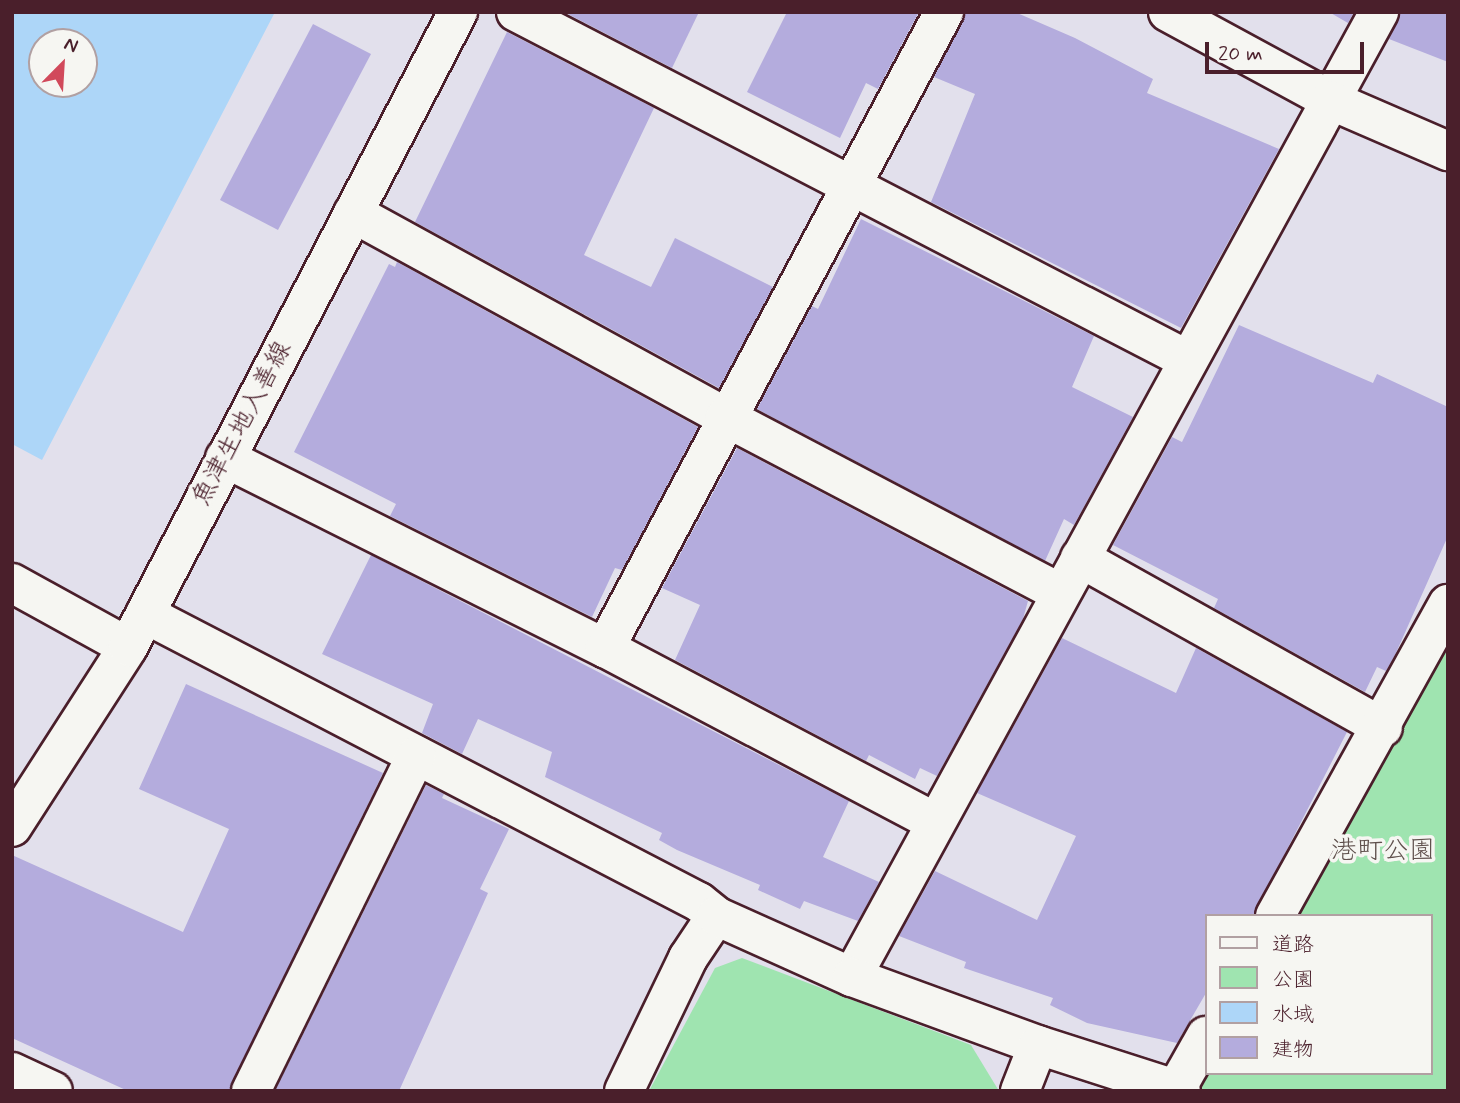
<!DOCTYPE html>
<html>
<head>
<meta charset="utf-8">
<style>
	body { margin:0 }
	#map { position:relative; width:1460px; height:1103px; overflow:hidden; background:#e2e0ec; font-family:Mynerve,"Klee One",sans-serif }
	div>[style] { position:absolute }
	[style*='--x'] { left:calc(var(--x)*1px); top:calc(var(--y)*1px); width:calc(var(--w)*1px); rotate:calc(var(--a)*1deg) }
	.green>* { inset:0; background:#9fe4b0 }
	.water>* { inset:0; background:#add6f8 }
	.building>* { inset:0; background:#b4acdd }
	.roads { filter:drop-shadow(2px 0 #4a1f2b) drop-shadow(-2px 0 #4a1f2b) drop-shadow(0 2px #4a1f2b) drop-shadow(0 -2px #4a1f2b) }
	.minor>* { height:38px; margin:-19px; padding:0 19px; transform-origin:19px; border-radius:19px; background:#f6f6f2 }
	.major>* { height:38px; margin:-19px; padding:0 19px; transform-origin:19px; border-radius:19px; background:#f6f6f2 }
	span { translate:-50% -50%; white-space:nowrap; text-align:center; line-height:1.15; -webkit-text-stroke:7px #f6f6f2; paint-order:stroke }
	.street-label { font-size:26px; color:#4a1f2b }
	.park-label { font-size:26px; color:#5f504c }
	.frame { position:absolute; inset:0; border:14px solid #4a1f2b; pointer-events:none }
	.legend { position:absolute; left:1205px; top:914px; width:228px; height:161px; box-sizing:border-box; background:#f6f6f2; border:2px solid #b1a0a2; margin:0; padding:9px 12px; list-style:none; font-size:21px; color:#4a1f2b }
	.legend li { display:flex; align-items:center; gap:14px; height:35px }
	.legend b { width:35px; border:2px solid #b1a0a2 }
	.north { position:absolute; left:28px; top:28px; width:70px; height:70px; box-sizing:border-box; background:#f6f6f2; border:2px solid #b1a0a2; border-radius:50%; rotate:24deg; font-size:19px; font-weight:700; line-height:28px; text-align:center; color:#4a1f2b }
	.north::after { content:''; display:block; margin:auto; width:24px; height:32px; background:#d1495b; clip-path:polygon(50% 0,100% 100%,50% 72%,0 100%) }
	.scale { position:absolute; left:1205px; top:42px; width:159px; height:32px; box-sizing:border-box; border:4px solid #4a1f2b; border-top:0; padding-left:9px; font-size:21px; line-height:24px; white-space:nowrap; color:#4a1f2b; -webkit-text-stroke:5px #f6f6f2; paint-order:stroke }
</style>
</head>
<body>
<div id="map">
	<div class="green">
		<div style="clip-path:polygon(1448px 603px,1448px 1091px,1181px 1091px,1206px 1073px,1430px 1073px,1430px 916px,1273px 916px)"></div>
		<div style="clip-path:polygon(742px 958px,971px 1045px,999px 1091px,649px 1091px,715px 968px)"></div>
	</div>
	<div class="water">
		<div style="clip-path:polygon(evenodd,12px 12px,275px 12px,42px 460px,12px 444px,12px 12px,42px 42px,84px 42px,84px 84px,42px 84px,42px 42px)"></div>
	</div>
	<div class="building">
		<div style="clip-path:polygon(564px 12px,699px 12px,672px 68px)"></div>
		<div style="clip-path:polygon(787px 12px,919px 12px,878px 89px,866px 83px,840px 138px,747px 92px)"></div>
		<div style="clip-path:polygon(966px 12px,1015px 12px,1075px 38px,1153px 79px,1147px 93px,1279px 149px,1181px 328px,931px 202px,975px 94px,934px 77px)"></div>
		<div style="clip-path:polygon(1329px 12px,1354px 12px,1348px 23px)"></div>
		<div style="clip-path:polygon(1401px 12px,1448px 12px,1448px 62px,1389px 39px)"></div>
		<div style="clip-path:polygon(313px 24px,371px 54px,278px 230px,220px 200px)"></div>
		<div style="clip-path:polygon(507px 32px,654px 108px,584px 255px,651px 287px,675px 238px,773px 287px,719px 388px,415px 222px)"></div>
		<div style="clip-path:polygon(861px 219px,1094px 336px,1072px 387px,1133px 417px,1074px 525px,1064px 519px,1045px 561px,757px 409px,812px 306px,818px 309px)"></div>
		<div style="clip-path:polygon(397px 262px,698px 427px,622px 570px,615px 568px,592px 617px,390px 516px,396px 504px,294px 452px,389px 264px,395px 267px)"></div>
		<div style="clip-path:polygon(1239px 325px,1373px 383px,1377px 374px,1448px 407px,1448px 536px,1395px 655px,1386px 671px,1377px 667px,1365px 692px,1214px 608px,1218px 599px,1113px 545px,1172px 437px,1182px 442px)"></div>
		<div style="clip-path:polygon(737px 448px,1028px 601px,1023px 619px,937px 776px,920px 768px,915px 779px,869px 755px,866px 761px,675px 660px,700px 605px,662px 588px)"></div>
		<div style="clip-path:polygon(371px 555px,849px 801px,823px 857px,879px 882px,858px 921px,804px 901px,800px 909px,758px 890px,760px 885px,677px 850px,659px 840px,662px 833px,545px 777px,552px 752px,478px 719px,462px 754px,422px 733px,433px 704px,322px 654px)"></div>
		<div style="clip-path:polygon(1062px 638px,1176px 693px,1196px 648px,1347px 732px,1253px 916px,1206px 916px,1206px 993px,1177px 1043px,1087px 1023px,1050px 1005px,1053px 998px,964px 968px,966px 962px,899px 936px,935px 871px,1037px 920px,1076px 836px,977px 793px)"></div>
		<div style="clip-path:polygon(186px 684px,383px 773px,229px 1091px,128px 1091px,12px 1038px,12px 855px,183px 932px,229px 829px,139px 789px)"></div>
		<div style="clip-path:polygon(426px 785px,444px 794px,442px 798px,509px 829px,480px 889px,488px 893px,399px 1091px,275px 1091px)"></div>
	</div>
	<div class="roads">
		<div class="minor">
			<div style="--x:516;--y:12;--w:757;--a:27.38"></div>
			<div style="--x:353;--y:213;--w:424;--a:28.7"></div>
			<div style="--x:725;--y:417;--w:378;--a:27.7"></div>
			<div style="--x:225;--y:458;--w:425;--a:26.6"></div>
			<div style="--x:605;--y:648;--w:721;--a:-61.94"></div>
			<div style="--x:1080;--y:558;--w:347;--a:29.2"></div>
			<div style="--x:12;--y:583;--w:132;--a:28.9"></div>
			<div style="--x:145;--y:614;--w:624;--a:27.47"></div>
			<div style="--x:699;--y:902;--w:22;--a:39"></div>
			<div style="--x:605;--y:648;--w:373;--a:27.8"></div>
			<div style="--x:1275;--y:916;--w:357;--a:-61"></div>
			<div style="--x:852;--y:977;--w:1100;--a:-61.36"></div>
			<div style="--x:12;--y:1072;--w:45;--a:24.9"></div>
			<div style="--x:1176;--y:1089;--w:61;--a:-60.5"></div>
			<div style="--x:251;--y:1091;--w:374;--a:-63.8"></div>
			<div style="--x:624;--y:1091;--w:148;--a:-64.3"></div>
			<div style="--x:688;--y:958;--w:50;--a:-56.3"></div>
			<div style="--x:716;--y:916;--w:149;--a:24.2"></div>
			<div style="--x:852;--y:977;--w:198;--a:20.1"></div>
			<div style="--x:1038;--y:1045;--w:150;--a:17.8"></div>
			<div style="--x:1020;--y:1091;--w:49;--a:-68.6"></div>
		</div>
		<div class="major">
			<div style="--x:1168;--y:12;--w:184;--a:28.5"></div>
			<div style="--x:1330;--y:100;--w:129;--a:23.4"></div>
			<div style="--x:12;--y:827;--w:214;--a:-57.2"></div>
			<div style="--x:128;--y:647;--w:716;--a:-62.54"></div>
		</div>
	</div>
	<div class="street-label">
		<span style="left:243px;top:424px;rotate:-62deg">魚津生地入善線</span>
	</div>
	<div class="park-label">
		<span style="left:1383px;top:852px">港町公園</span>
	</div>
	<div class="frame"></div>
	<ul class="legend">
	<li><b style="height:9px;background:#f6f6f2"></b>道路</li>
	<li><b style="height:19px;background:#9fe4b0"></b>公園</li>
	<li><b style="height:19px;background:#add6f8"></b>水域</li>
	<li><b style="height:19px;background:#b4acdd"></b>建物</li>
	</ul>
	<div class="north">N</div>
	<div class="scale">20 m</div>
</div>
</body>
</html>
